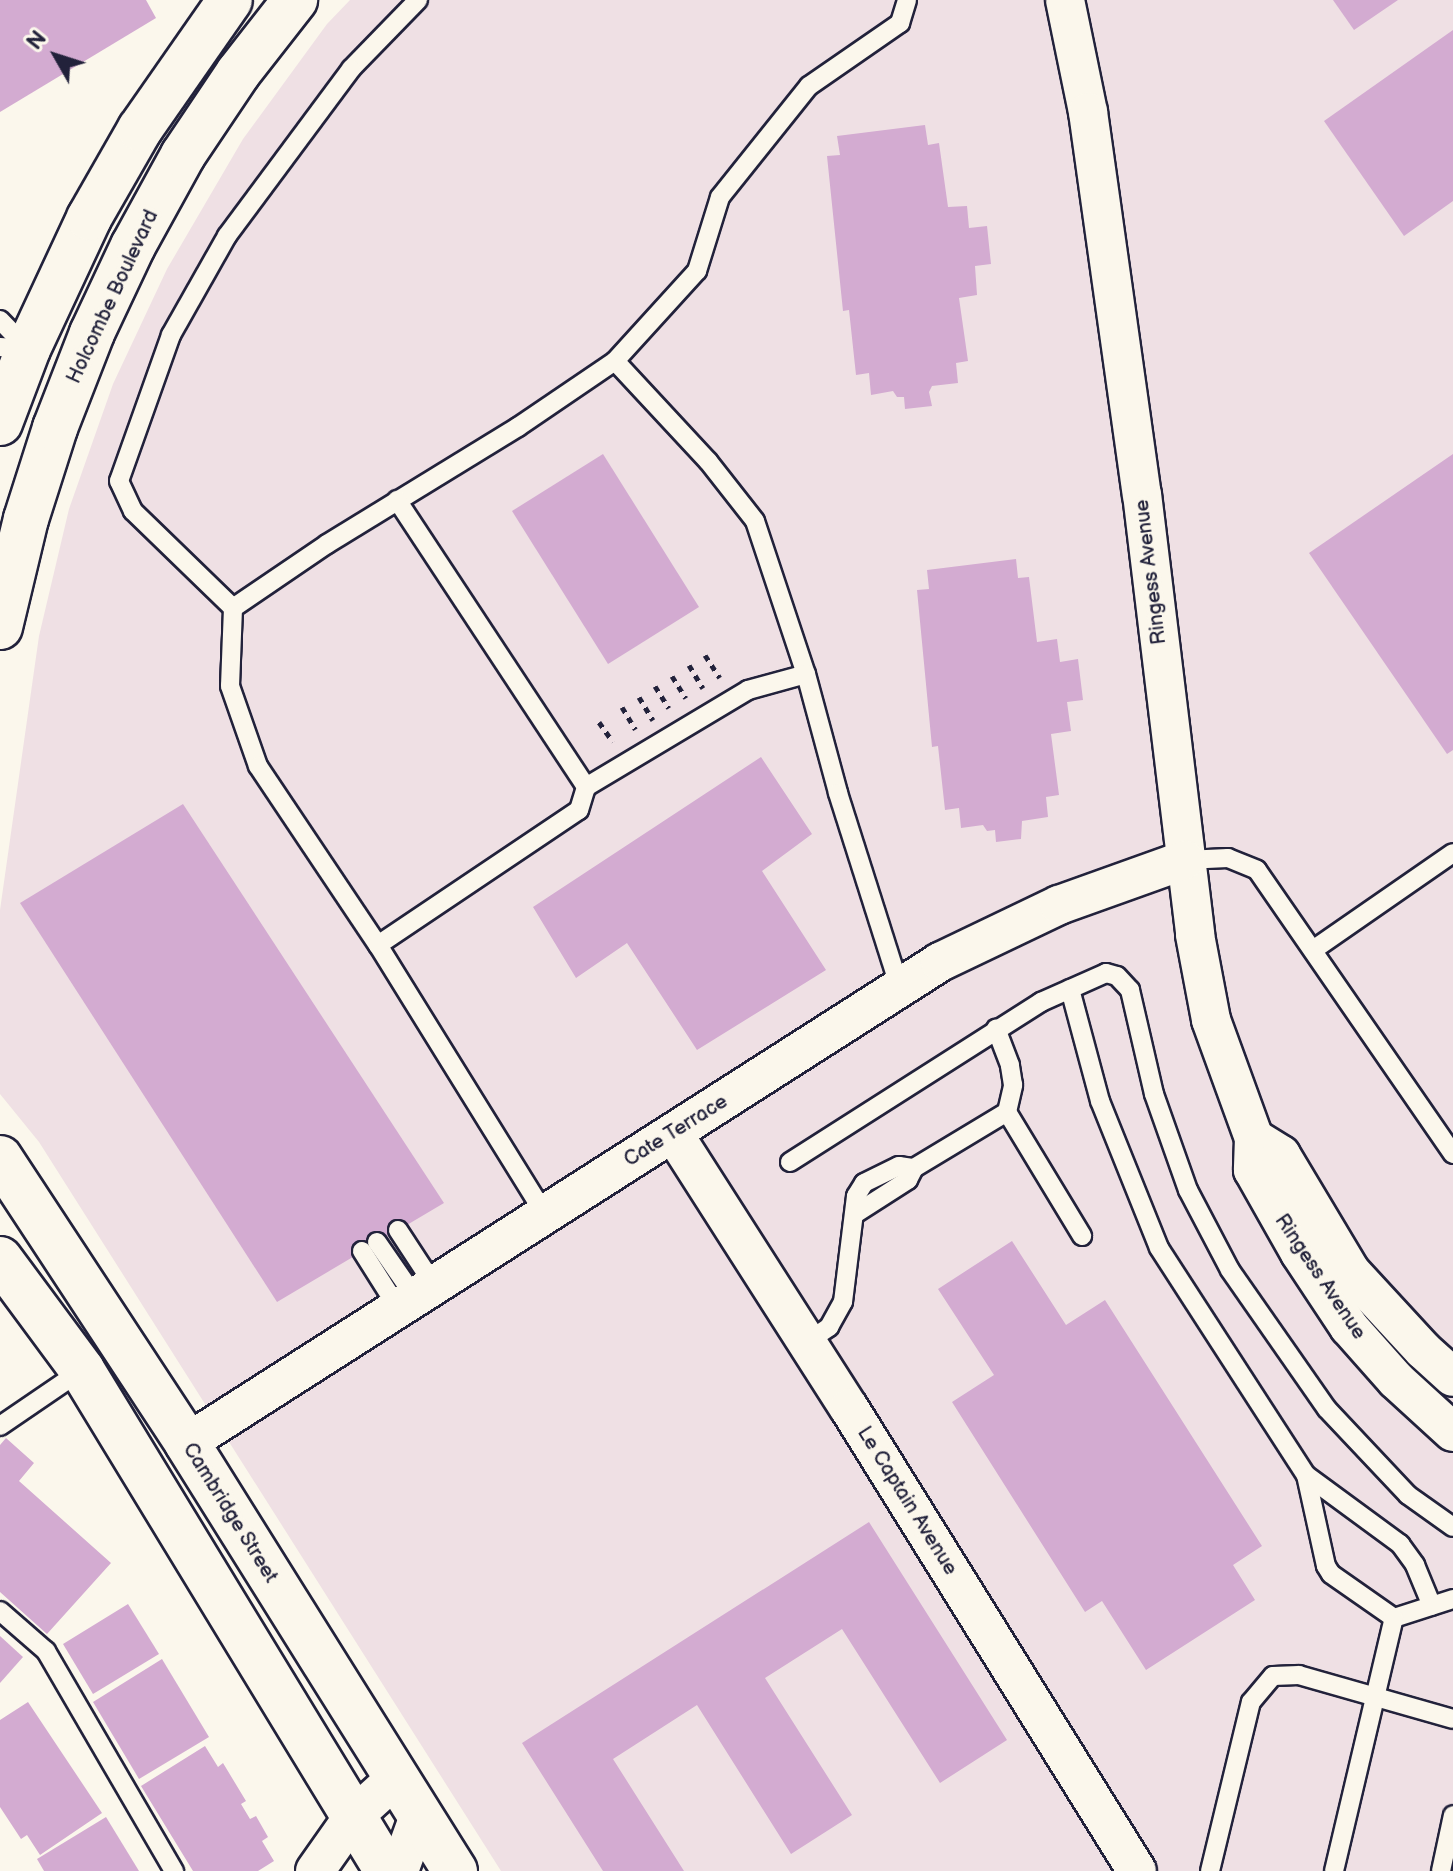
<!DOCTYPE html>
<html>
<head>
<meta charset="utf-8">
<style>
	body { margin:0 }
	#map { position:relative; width:1453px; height:1871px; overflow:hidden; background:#fbf7ec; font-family:"Balsamiq Sans",sans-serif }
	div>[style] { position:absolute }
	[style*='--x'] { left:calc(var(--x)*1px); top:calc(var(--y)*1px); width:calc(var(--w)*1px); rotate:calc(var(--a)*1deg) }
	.built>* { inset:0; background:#efe0e4 }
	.building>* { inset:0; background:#d3abd1 }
	.path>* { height:5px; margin-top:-2.5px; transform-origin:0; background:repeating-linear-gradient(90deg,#22223b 0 6px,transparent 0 12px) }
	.roads { filter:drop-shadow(2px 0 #22223b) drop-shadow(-2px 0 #22223b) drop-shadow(0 2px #22223b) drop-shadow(0 -2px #22223b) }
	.service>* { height:18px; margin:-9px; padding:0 9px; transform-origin:9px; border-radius:9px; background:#fbf7ec }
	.minor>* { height:38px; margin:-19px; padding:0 19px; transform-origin:19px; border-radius:19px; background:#fbf7ec }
	.tertiary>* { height:44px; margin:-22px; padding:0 22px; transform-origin:22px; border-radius:22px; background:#fbf7ec }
	.primary>* { height:44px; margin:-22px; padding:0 22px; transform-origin:22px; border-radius:22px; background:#fbf7ec }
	span { translate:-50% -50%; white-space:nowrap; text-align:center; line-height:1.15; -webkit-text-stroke:8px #fbf7ec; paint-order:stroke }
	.street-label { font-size:20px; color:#22223b }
	.north { position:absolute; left:16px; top:16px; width:80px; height:80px; -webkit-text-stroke:6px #fbf7ec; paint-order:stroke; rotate:309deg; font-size:22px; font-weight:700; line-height:32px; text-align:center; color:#22223b }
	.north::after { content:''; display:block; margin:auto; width:28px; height:36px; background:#22223b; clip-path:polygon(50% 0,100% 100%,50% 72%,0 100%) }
</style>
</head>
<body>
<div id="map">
	<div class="built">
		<div style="clip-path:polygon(350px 0,1453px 0,1453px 1871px,501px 1871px,39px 1142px,0 1094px,0 910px,39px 636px,69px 509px,113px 384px,167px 269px,243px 139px,327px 24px)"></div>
	</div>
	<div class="building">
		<div style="clip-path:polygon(0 0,146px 0,156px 18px,0 112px)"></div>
		<div style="clip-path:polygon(1333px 0,1398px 0,1354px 30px)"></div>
		<div style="clip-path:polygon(1453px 30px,1453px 201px,1404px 236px,1324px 121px)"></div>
		<div style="clip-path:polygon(925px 125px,928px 145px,939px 143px,948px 207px,967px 206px,969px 228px,987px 226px,991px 264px,975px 266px,977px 295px,959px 298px,968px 361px,956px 363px,958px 383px,932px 386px,929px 392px,932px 406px,905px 409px,904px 397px,897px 397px,893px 391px,871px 395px,869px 373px,856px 375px,849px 310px,843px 311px,827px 156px,840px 155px,837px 136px)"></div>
		<div style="clip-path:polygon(603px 454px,699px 607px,608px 664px,512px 511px)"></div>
		<div style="clip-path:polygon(1453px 454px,1453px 750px,1447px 754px,1309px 553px)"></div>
		<div style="clip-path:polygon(1016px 559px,1018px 578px,1029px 577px,1037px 642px,1057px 639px,1060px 662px,1078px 659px,1083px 700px,1067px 702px,1071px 731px,1051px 734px,1059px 795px,1046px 797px,1048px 817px,1022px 821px,1021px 839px,996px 842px,995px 830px,987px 831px,983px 825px,961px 828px,959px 808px,945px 810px,938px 746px,932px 747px,917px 590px,929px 589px,927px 570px)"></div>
		<div style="clip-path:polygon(761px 757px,812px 834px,762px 871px,826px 970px,697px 1050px,627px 943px,576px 978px,533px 907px)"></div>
		<div style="clip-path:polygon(183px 804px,444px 1203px,277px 1302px,20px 903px)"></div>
		<div style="clip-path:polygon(1012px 1241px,1066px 1325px,1105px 1300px,1262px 1546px,1233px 1565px,1255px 1600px,1146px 1670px,1102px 1601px,1085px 1612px,952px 1402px,994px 1375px,938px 1289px)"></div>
		<div style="clip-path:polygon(6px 1438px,34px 1463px,19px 1481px,111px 1563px,47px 1634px,0 1592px,0 1445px)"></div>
		<div style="clip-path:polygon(869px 1522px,1007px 1740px,940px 1783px,842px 1629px,765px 1678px,852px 1815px,791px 1854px,697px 1705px,613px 1759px,684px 1871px,603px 1871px,522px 1743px)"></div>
		<div style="clip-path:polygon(128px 1604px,159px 1654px,93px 1694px,63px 1644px)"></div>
		<div style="clip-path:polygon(0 1636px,23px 1657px,0 1683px)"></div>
		<div style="clip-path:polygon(162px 1659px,209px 1737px,139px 1779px,93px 1702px)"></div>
		<div style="clip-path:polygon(28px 1702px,102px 1813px,40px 1855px,27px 1835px,21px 1839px,0 1807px,0 1720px)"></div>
		<div style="clip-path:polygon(205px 1746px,218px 1767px,223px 1763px,246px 1801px,241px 1804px,250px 1819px,256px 1816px,268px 1837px,262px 1841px,274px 1861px,258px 1871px,193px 1871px,141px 1786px)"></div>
		<div style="clip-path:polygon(106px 1817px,139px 1871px,44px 1871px,37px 1859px)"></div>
	</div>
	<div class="path">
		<div style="--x:705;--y:655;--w:27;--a:57"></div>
		<div style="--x:689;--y:665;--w:27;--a:59"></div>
		<div style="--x:672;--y:676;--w:26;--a:58"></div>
		<div style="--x:655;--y:686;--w:26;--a:58"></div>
		<div style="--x:639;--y:697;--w:27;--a:59"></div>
		<div style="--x:622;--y:707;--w:26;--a:59"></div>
		<div style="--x:599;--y:722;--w:24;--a:55"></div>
	</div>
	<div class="roads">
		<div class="service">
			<div style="--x:418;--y:0;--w:96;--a:134.2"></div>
			<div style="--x:351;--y:69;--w:208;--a:126.6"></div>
			<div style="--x:227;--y:236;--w:114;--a:119.5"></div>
			<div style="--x:171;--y:335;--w:155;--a:109.6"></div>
			<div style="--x:119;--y:481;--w:33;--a:65"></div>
			<div style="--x:133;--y:511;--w:139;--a:44.1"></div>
			<div style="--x:233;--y:608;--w:114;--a:-34.2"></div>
			<div style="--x:327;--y:544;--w:224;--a:-31.5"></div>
			<div style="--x:518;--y:427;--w:117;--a:-34.2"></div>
			<div style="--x:615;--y:361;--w:122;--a:-47.7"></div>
			<div style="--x:697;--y:271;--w:77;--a:-72.7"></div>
			<div style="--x:720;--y:197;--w:142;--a:-51.3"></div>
			<div style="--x:809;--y:86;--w:111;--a:-34.7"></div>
			<div style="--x:900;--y:23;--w:24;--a:-73"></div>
			<div style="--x:0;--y:320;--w:40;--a:46"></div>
			<div style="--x:0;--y:347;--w:28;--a:4"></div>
			<div style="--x:615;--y:361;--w:137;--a:47.1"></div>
			<div style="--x:708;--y:461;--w:76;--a:51.9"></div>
			<div style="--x:755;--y:521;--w:161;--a:71.6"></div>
			<div style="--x:806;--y:674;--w:123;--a:74.9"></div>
			<div style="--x:838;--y:793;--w:205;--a:72.4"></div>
			<div style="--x:397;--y:500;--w:344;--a:56.6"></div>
			<div style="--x:233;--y:608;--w:78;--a:92.2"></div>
			<div style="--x:230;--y:686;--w:85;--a:70.7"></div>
			<div style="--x:258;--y:766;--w:216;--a:56.2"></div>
			<div style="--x:378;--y:945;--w:317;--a:58.2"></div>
			<div style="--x:1185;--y:860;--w:43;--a:-2.7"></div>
			<div style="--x:1228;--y:858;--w:31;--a:22"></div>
			<div style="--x:1257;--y:870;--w:345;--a:55.4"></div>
			<div style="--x:378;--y:945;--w:242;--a:-33.9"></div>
			<div style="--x:579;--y:810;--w:24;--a:-73"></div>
			<div style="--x:586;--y:787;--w:189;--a:-30.9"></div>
			<div style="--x:748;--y:690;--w:60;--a:-15.4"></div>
			<div style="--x:1313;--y:950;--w:170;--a:-34.7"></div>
			<div style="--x:1070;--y:989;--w:116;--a:75"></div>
			<div style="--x:1100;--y:1101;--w:158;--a:68.1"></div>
			<div style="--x:1159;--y:1248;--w:270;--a:57.1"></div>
			<div style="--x:1306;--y:1475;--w:93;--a:77.6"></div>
			<div style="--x:1326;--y:1566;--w:9;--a:58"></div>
			<div style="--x:1331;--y:1574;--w:77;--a:34.9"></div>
			<div style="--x:1394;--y:1618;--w:62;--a:-17.9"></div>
			<div style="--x:1007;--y:1112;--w:145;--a:58.8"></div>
			<div style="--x:790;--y:1162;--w:298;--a:-32.5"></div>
			<div style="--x:1041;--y:1002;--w:71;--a:-24"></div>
			<div style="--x:1106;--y:973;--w:11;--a:15"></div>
			<div style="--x:1117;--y:976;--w:19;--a:47"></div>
			<div style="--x:1130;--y:990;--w:107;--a:77"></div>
			<div style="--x:1154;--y:1094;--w:102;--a:70.5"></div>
			<div style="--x:1188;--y:1190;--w:90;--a:62.3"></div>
			<div style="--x:1230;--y:1270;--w:169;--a:55.1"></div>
			<div style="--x:1327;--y:1409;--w:118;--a:46.7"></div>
			<div style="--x:1408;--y:1495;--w:55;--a:35.4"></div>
			<div style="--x:914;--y:1168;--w:109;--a:-31.1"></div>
			<div style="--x:1007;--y:1112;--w:28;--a:-77"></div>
			<div style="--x:1013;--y:1085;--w:20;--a:-99"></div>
			<div style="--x:1010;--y:1065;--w:39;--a:-111"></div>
			<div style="--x:398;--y:1230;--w:66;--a:56.8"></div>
			<div style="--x:377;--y:1242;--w:67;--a:55.4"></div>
			<div style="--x:362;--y:1251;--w:67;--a:57.7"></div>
			<div style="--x:807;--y:1342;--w:27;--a:-34"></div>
			<div style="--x:829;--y:1327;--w:29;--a:-61"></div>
			<div style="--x:843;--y:1302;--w:107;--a:-83"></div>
			<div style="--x:856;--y:1196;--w:15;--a:-58"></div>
			<div style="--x:864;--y:1183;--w:39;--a:-26"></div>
			<div style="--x:899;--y:1166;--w:15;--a:8"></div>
			<div style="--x:914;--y:1168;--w:13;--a:117"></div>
			<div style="--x:908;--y:1180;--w:63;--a:147.3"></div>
			<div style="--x:0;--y:1426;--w:99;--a:-34.3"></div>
			<div style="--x:1306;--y:1475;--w:117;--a:36.3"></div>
			<div style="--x:1400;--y:1544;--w:26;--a:54"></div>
			<div style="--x:1415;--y:1565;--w:44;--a:67.5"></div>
			<div style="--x:0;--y:1611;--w:61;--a:41"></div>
			<div style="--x:46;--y:1651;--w:255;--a:59.8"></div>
			<div style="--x:1210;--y:1871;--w:174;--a:-76.4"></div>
			<div style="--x:1251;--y:1702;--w:34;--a:-50"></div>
			<div style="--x:1273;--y:1676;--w:26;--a:-2"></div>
			<div style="--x:1299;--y:1675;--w:160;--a:15.9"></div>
			<div style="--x:1334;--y:1871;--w:260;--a:-76.7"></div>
			<div style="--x:1441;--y:1871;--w:57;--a:-77.9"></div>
		</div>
		<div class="minor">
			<div style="--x:1065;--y:0;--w:114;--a:78.4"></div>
			<div style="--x:1088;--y:112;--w:386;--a:82"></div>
			<div style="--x:1142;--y:494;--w:444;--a:83.1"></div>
			<div style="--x:1195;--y:935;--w:86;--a:79.3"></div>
			<div style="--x:1211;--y:1020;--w:126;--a:70"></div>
			<div style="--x:1254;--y:1138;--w:32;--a:92"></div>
			<div style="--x:1253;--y:1170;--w:95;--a:60.5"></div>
			<div style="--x:1300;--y:1253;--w:89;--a:56.5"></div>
			<div style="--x:1349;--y:1327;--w:71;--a:48.4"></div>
			<div style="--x:1396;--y:1380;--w:77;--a:42.4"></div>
			<div style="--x:673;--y:1133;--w:326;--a:57.4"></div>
			<div style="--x:849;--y:1408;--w:545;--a:58.12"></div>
			<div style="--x:1254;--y:1138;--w:32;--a:32"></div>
			<div style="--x:1281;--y:1155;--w:136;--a:59.1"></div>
			<div style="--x:1351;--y:1272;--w:106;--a:47.3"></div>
			<div style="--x:1423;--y:1350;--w:40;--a:42"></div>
			<div style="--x:187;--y:1443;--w:894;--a:-32.57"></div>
			<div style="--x:940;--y:962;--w:132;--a:-25.6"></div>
			<div style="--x:1059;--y:905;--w:134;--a:-19.7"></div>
			<div style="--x:315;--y:1871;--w:66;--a:-54.9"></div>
			<div style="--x:353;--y:1817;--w:58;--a:-42.2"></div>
			<div style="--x:399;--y:1871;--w:59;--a:-70"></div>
		</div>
		<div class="tertiary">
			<div style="--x:0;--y:1158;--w:341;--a:56.7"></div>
			<div style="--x:187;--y:1443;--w:505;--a:57.95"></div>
			<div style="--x:0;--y:1259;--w:138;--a:53.5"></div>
			<div style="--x:82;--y:1370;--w:587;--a:58.67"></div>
		</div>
		<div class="primary">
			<div style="--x:0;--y:423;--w:79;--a:-69.3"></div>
			<div style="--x:28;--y:349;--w:145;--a:-65"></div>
			<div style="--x:89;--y:218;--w:103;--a:-60.2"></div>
			<div style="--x:140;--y:129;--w:157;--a:-55.1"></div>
			<div style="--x:0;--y:627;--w:111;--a:-76.5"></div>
			<div style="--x:26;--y:519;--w:96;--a:-72.3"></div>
			<div style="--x:55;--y:428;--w:102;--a:-68.7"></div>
			<div style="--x:92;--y:333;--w:96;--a:-64.8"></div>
			<div style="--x:133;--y:246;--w:104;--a:-61.2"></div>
			<div style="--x:183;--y:155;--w:99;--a:-56.1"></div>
			<div style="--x:238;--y:73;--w:93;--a:-52"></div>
		</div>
	</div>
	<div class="street-label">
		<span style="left:113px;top:297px;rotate:-65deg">Holcombe Boulevard</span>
		<span style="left:1151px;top:572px;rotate:-97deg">Ringess Avenue</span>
		<span style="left:676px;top:1131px;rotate:-32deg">Cate Terrace</span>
		<span style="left:1320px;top:1277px;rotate:56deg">Ringess Avenue</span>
		<span style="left:907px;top:1501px;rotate:58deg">Le Captain Avenue</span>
		<span style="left:230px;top:1513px;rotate:58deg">Cambridge Street</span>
	</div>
	<div class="north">N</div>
</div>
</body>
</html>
